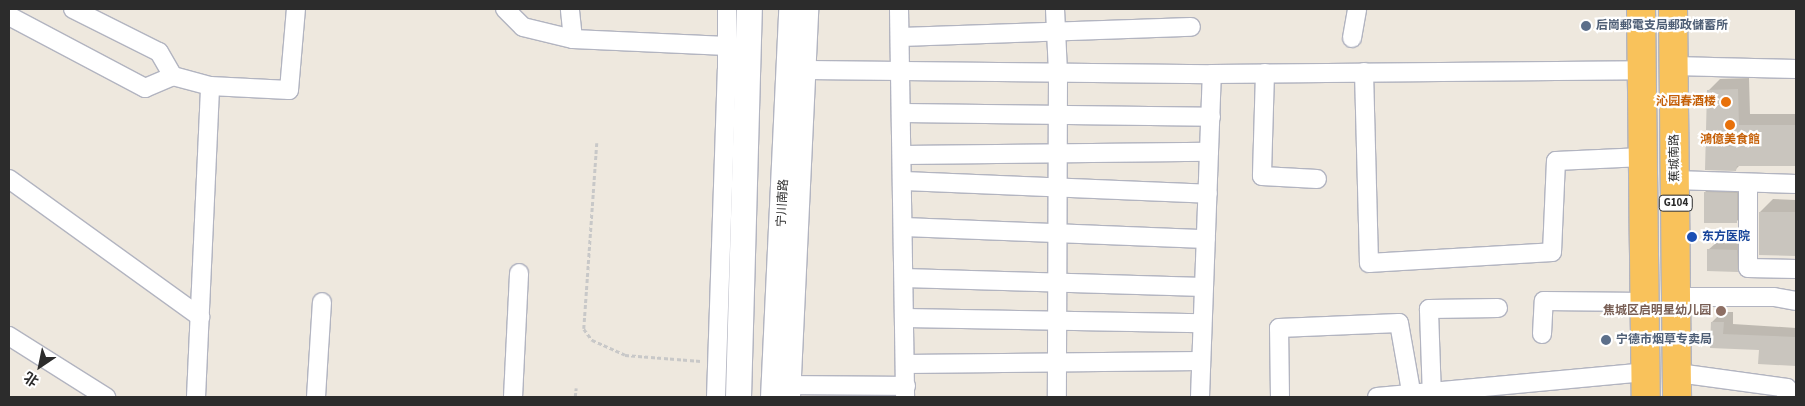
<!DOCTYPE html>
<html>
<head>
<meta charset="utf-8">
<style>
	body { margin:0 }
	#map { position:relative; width:1805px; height:406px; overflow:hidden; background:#eee8de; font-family:"Source Sans 3","Noto Sans SC",sans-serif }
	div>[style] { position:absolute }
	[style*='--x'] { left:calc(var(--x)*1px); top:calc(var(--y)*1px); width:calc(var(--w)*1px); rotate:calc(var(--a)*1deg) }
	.shadow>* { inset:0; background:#0003 }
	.building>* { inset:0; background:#c9c5be }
	.path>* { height:2.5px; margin-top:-1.25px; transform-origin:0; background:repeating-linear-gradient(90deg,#c8c8c8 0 4px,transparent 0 6.5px) }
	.roads { filter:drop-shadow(1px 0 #b2b4c0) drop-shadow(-1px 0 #b2b4c0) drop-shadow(0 1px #b2b4c0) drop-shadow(0 -1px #b2b4c0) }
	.minor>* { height:18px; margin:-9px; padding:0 9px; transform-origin:9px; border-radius:9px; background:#fff }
	.secondary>* { height:25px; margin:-12.5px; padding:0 12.5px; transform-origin:12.5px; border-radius:12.5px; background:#fff }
	.trunk>* { height:28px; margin:-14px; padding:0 14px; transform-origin:14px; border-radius:14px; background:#f9c25b }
	.dots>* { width:14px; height:14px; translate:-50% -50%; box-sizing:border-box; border:2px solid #fff; border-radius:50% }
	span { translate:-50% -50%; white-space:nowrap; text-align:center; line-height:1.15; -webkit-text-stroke:4.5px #fff; paint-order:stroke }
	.shield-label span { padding:1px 4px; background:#fff; border:1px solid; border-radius:4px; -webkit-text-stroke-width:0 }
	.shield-label { font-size:11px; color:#2c2c2c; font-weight:700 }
	.service-label { font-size:12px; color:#4e5e75; font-weight:700 }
	.left { translate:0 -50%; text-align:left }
	.food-label { font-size:12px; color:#c56008; font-weight:700 }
	.right { translate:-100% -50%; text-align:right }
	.street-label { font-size:12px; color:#2c2c2c }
	.transit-label { font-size:12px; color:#164399; font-weight:700 }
	.education-label { font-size:12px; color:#785e54; font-weight:700 }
	.frame { position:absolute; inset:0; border:10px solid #2c2c2c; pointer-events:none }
	.north { position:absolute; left:15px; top:341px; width:50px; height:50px; -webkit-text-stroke:4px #fff; paint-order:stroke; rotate:214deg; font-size:14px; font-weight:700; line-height:20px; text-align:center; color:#2c2c2c }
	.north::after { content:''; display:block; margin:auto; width:18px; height:22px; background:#2c2c2c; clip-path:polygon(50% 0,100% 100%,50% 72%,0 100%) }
</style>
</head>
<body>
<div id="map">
	<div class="shadow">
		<div style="clip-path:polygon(1749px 78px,1750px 114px,1796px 114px,1796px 164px,1740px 165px,1736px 169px,1708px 91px,1720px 79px)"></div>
		<div style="clip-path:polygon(1716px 182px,1746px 183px,1747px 211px,1736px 222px,1705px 192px)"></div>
		<div style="clip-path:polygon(1773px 199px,1796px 200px,1796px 254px,1760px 254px,1760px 212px)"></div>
		<div style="clip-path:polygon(1716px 243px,1744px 243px,1745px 263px,1738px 270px,1708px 250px)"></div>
		<div style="clip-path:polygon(1722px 312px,1733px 312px,1733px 324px,1796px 328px,1796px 364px,1759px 363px,1760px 349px,1711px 347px,1712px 322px)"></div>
	</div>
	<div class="building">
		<div style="clip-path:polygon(1738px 89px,1739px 125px,1796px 125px,1796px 166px,1737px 166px,1736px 171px,1705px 170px,1707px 90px)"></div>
		<div style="clip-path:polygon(1704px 192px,1737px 193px,1737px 223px,1704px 223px)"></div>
		<div style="clip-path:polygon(1759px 212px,1796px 212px,1796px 256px,1759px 255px)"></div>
		<div style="clip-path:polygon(1707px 249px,1737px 250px,1738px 272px,1707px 271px)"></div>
		<div style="clip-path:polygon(1711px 322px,1724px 322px,1723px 334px,1796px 337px,1796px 366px,1758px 364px,1759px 350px,1710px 348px)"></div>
	</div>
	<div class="path">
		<div style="--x:597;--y:143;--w:186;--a:94"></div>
		<div style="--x:584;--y:329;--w:14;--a:54"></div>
		<div style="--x:592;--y:340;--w:36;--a:24"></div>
		<div style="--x:625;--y:355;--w:76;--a:4.5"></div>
		<div style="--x:575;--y:397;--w:9;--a:-84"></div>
	</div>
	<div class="roads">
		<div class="minor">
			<div style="--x:73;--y:9;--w:96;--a:26.6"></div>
			<div style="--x:159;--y:52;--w:28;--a:60"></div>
			<div style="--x:505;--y:9;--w:25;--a:45"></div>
			<div style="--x:523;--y:27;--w:51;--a:13.5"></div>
			<div style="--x:573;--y:39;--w:30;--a:-96"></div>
			<div style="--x:899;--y:9;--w:388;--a:89.1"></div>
			<div style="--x:1055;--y:9;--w:64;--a:87.3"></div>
			<div style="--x:1058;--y:73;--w:324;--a:90.2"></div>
			<div style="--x:9;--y:16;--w:154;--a:27.9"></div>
			<div style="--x:145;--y:88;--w:30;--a:-23"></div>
			<div style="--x:173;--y:76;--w:38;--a:15"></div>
			<div style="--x:210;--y:86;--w:79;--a:2.9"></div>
			<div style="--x:289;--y:90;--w:81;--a:-85.1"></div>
			<div style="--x:901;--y:37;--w:290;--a:-2"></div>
			<div style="--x:1352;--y:38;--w:29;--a:-80"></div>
			<div style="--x:573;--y:39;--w:154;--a:2.6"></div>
			<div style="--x:1674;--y:66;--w:122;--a:1.4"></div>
			<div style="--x:807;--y:70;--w:405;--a:0.6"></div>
			<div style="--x:1212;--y:74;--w:430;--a:-0.5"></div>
			<div style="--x:1364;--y:72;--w:191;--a:88.5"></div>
			<div style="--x:1369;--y:263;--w:183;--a:-3.4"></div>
			<div style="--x:1552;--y:252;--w:91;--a:-87.5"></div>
			<div style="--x:1556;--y:161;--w:87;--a:-2.6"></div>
			<div style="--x:1265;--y:73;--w:103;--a:91.7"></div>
			<div style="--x:1262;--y:176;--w:55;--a:3.1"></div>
			<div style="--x:903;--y:113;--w:308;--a:0.7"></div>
			<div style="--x:903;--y:155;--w:306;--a:-0.6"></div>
			<div style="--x:9;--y:179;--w:236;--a:35.8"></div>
			<div style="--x:1675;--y:180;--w:121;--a:1.9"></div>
			<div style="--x:904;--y:181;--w:304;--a:2.4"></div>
			<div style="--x:1748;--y:183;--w:85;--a:90"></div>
			<div style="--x:1748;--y:268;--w:48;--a:1.2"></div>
			<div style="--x:904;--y:227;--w:302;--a:2.3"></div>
			<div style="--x:904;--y:278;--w:300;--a:1.7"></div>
			<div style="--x:1677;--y:297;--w:97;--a:0"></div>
			<div style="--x:1774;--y:297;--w:22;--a:10"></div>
			<div style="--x:905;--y:318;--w:297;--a:1"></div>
			<div style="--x:1542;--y:334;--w:33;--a:-87"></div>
			<div style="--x:1544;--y:301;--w:100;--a:0.6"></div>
			<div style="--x:9;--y:336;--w:115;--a:32.2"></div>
			<div style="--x:905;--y:364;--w:296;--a:-0.6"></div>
			<div style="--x:1678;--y:373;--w:110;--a:7.8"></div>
			<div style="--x:1787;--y:388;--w:9;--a:96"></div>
			<div style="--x:791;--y:385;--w:115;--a:0.5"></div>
			<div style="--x:196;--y:397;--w:311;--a:-87.4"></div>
			<div style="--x:316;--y:397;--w:95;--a:-86.4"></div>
			<div style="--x:513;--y:397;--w:124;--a:-87.2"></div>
			<div style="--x:716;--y:397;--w:328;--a:-88.1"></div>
			<div style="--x:727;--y:69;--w:60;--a:-90"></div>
			<div style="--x:791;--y:397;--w:388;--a:-87.3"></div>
			<div style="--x:1200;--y:397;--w:323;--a:-87.9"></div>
			<div style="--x:1280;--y:397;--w:69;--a:-90.8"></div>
			<div style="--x:1279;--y:328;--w:120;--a:-2.4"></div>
			<div style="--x:1399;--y:323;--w:75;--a:80"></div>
			<div style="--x:1377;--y:397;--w:269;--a:-5.3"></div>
			<div style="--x:1432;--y:397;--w:88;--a:-92"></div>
			<div style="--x:1429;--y:309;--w:69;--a:-0.8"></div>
		</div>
		<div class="secondary">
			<div style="--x:738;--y:397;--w:388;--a:-88.4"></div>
			<div style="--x:773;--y:397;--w:388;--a:-87.3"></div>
		</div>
		<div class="trunk">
			<div style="--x:1641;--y:9;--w:388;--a:89.3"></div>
			<div style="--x:1673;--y:9;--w:388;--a:89.4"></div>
		</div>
	</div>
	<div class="dots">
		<div style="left:1586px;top:26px;background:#5c6f8a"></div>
		<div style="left:1726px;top:102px;background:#e8710a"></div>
		<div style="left:1730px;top:125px;background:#e8710a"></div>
		<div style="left:1692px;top:237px;background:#1a4fb4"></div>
		<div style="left:1721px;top:311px;background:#8d6e63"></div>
		<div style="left:1606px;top:340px;background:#5c6f8a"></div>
	</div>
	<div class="shield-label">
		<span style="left:1676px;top:203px">G104</span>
	</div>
	<div class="service-label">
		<span class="left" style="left:1596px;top:26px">后崗郵電支局郵政儲蓄所</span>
		<span class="left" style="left:1616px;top:340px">宁德市烟草专卖局</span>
	</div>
	<div class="food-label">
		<span class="right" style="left:1716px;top:102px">沁园春酒楼</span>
		<span style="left:1730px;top:140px">鴻億美食館</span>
	</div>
	<div class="street-label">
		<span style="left:1675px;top:158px;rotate:-91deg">蕉城南路</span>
		<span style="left:783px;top:203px;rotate:-87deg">宁川南路</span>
	</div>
	<div class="transit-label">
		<span class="left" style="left:1702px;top:237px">东方医院</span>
	</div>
	<div class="education-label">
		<span class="right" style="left:1711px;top:311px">焦城区启明星幼儿园</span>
	</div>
	<div class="frame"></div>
	<div class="north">北</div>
</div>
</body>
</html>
